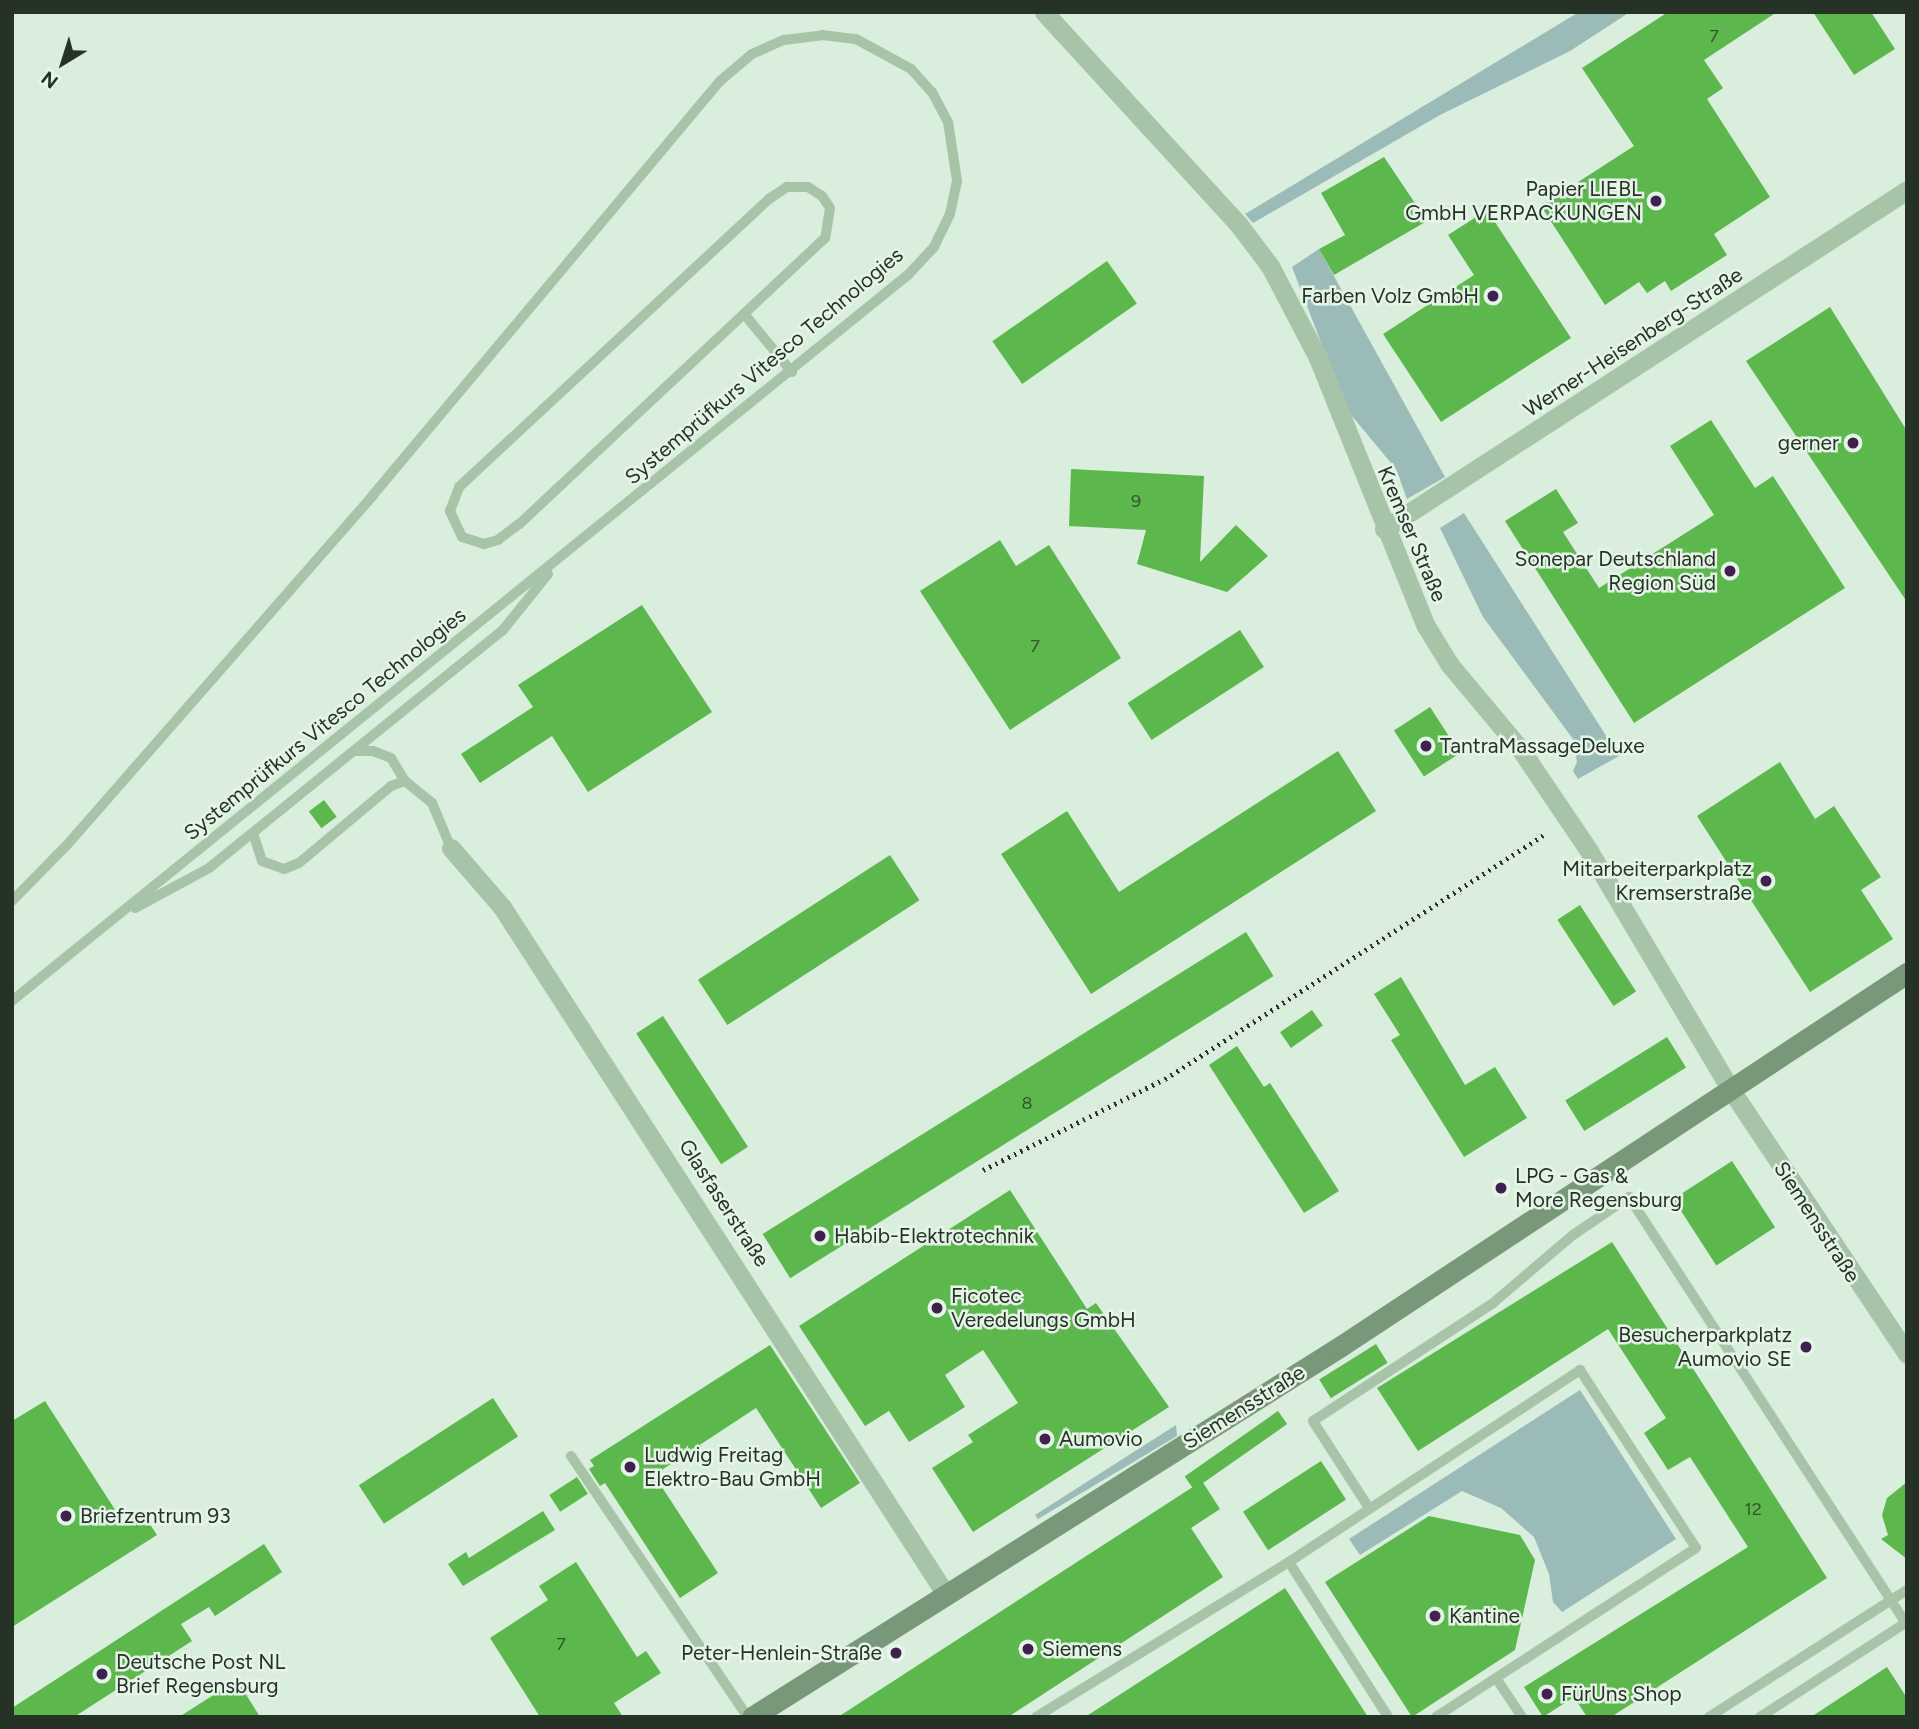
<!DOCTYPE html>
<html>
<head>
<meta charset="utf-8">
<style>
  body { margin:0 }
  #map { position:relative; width:1919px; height:1729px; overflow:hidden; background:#d9eedc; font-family:Figtree,sans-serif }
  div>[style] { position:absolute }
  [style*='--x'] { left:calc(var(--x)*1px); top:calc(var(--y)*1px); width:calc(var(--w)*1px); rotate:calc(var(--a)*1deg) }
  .green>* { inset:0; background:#9bbbb9 }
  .building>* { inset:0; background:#5cb84d; transform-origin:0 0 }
  .lane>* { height:10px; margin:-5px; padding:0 5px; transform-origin:5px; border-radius:5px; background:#a7c4a9 }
  .street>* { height:19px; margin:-9.5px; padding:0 9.5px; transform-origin:9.5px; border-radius:9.5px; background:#a7c4a9 }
  .secondary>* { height:21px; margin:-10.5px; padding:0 10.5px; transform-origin:10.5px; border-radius:10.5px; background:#799879 }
  .rail>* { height:5px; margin-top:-2.5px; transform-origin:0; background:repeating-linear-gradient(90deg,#273226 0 2px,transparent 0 7px) }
  .dots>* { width:19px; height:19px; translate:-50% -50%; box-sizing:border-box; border:4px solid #e5f6e8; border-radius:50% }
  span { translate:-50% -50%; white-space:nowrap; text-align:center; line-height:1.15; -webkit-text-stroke:5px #e5f6e8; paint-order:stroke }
  .number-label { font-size:18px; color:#345430 }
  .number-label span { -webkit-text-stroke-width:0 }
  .poi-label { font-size:21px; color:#273226 }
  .right { translate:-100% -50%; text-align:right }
  .left { translate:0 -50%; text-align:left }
  .street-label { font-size:21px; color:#273226 }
  .frame { position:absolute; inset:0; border:14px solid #273226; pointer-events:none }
  .north { position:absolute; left:28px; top:28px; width:70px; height:70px; -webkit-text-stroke:5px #e5f6e8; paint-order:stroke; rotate:218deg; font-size:19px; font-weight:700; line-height:28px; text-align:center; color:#273226 }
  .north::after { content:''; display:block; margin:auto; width:24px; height:32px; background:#273226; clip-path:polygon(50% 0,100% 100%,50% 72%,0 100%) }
</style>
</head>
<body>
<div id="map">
  <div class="green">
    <i style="clip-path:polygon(1579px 12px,1630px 12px,1570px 51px,1440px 115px,1253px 223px,1245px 214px)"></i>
    <i style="clip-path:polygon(1319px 249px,1445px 477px,1407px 499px,1396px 469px,1347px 410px,1292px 267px)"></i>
    <i style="clip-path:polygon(1464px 513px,1619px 756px,1578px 779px,1573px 771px,1577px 762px,1573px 739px,1483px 617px,1440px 528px)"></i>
    <i style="clip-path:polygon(1580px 1390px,1676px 1539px,1562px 1612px,1553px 1602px,1549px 1574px,1534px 1537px,1501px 1508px,1462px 1491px,1360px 1555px,1349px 1539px)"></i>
    <i style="clip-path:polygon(1176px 1425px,1177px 1436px,1038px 1519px,1035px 1515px)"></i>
  </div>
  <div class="building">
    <i style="clip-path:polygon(1668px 12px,1777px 12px,1704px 60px,1723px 88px,1707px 99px,1770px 197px,1714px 234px,1727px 255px,1671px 291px,1665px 281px,1647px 293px,1639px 282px,1605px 305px,1541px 206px,1634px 146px,1582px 68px)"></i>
    <i style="clip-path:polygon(1813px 12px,1871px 12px,1895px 49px,1854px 75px)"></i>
    <i style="clip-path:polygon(1384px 157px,1427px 221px,1334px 275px,1319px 249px,1345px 235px,1321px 193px)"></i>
    <i style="clip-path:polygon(1487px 210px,1571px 338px,1441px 422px,1383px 334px,1474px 275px,1448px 235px)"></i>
    <i style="left:1107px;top:261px;width:52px;height:140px;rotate:55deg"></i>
    <i style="clip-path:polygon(1830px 307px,1907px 431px,1907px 602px,1746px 361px)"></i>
    <i style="clip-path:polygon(1711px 420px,1755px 488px,1773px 476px,1845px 588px,1634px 723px,1505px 521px,1556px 489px,1578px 523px,1563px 532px,1599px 588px,1714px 515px,1670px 446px)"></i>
    <i style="clip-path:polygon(1071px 469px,1204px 476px,1200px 562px,1236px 525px,1268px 556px,1227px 592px,1137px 564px,1146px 530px,1069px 526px)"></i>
    <i style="clip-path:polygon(1000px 540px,1016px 566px,1049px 545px,1121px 658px,1010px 730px,920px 591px)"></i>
    <i style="clip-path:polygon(642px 605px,712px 712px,588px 792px,552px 736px,480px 783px,461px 754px,533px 707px,518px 685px)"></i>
    <i style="left:1240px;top:630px;width:44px;height:134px;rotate:57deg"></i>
    <i style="left:1430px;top:707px;width:55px;height:43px;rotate:57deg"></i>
    <i style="clip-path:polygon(1338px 751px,1376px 811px,1091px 994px,1001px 854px,1067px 811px,1119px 892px)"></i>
    <i style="clip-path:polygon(1780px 762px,1815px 819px,1834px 806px,1881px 877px,1861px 890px,1893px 939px,1810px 992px,1697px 816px)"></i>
    <i style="left:324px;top:800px;width:21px;height:19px;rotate:53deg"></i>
    <i style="left:890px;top:855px;width:54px;height:229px;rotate:57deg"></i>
    <i style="left:1580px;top:905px;width:103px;height:27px;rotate:57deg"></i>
    <i style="left:1246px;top:932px;width:52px;height:570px;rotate:58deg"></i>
    <i style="clip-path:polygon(1401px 977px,1465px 1085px,1495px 1067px,1527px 1118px,1464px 1157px,1391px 1040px,1400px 1035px,1374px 994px)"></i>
    <i style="left:1312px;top:1010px;width:19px;height:39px;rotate:55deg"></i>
    <i style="left:663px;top:1016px;width:156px;height:32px;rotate:57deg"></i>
    <i style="left:1667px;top:1037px;width:36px;height:120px;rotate:58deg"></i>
    <i style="clip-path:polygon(1237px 1046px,1264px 1087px,1270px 1083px,1339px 1191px,1304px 1213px,1209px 1065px)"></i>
    <i style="left:1732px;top:1161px;width:79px;height:70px;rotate:57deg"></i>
    <i style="clip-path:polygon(1010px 1190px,1087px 1309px,1096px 1303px,1169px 1407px,973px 1532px,932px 1468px,973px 1442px,968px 1435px,1018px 1403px,983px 1350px,945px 1375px,965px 1407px,909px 1442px,889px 1411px,865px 1426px,799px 1326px)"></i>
    <i style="clip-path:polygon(1612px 1242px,1827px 1578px,1611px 1717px,1587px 1717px,1574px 1697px,1543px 1717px,1524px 1687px,1748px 1547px,1690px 1457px,1668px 1470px,1644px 1433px,1666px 1418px,1608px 1329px,1418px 1451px,1377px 1388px)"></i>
    <i style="left:1376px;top:1344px;width:22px;height:67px;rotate:58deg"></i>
    <i style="clip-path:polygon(770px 1345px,860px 1483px,821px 1508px,756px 1408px,654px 1475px,718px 1573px,680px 1598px,605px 1483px,600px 1486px,589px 1469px,594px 1466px,590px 1460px)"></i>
    <i style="left:493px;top:1398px;width:46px;height:160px;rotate:57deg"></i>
    <i style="clip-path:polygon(45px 1401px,123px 1522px,141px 1511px,157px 1535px,12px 1627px,12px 1421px)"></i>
    <i style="left:1278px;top:1411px;width:16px;height:114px;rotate:55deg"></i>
    <i style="left:1321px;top:1461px;width:46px;height:93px;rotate:57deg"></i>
    <i style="left:577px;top:1477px;width:20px;height:33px;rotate:57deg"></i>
    <i style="clip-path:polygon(1202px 1481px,1220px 1509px,1191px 1528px,1223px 1577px,1008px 1717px,838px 1717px)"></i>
    <i style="clip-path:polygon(1907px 1482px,1907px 1559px,1881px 1539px,1888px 1535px,1882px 1515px,1887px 1498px)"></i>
    <i style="clip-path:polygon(543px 1511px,555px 1530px,463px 1586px,448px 1564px,466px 1552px,469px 1558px)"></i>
    <i style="clip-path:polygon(1429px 1516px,1520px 1535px,1535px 1560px,1515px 1650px,1412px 1717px,1325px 1582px)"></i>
    <i style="clip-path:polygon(264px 1544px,282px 1572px,215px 1616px,209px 1607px,181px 1624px,192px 1641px,74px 1717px,12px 1717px,12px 1708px)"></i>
    <i style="clip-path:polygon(576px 1562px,637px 1657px,646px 1651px,661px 1673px,614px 1703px,623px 1717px,540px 1717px,490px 1638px,548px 1600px,539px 1586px)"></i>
    <i style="clip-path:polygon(1285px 1588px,1368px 1717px,1085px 1717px)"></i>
    <i style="clip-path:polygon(1887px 1667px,1907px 1698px,1907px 1717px,1811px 1717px)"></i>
    <i style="clip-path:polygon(237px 1680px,260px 1717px,179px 1717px)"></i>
  </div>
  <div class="lane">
    <i style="--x:787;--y:187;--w:21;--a:0"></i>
    <i style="--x:808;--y:187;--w:17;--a:33"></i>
    <i style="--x:822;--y:196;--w:14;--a:56"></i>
    <i style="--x:830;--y:208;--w:30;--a:99"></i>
    <i style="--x:825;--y:238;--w:419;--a:136.9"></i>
    <i style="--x:519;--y:524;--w:26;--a:143"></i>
    <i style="--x:498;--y:540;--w:15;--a:164"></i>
    <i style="--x:484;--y:544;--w:23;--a:-162"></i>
    <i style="--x:462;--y:537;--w:29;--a:-115"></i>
    <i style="--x:450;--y:511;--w:26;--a:-69"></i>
    <i style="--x:459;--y:487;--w:423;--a:-42.9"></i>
    <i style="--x:769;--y:199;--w:22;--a:-34"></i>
    <i style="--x:745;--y:315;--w:74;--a:50.5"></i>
    <i style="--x:354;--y:751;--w:19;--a:0"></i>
    <i style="--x:373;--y:751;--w:19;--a:21"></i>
    <i style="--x:391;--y:758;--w:27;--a:59"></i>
    <i style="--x:405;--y:781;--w:35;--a:39"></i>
    <i style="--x:432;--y:803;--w:49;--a:67.1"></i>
    <i style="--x:253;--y:833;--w:29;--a:72"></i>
    <i style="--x:262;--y:861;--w:23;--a:20"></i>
    <i style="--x:284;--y:869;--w:16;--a:-22"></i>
    <i style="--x:299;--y:863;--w:120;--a:-39.9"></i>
    <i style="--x:391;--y:786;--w:15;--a:-20"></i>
    <i style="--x:12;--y:901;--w:78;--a:-45.5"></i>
    <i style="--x:67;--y:845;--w:465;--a:-48.8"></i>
    <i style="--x:373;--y:495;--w:540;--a:-50.03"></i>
    <i style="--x:720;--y:81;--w:42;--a:-40.2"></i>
    <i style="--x:752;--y:54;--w:35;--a:-24"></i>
    <i style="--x:784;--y:40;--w:38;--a:-7"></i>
    <i style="--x:822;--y:35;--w:34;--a:7"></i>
    <i style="--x:856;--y:39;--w:63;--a:28.6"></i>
    <i style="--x:911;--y:69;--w:31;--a:48"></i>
    <i style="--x:932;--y:92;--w:34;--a:62"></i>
    <i style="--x:948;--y:122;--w:60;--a:81.3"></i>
    <i style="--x:957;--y:181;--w:34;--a:102"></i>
    <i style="--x:950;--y:214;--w:37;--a:116"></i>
    <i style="--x:934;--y:247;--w:37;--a:133"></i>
    <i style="--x:909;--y:274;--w:1155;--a:140.98"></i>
    <i style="--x:135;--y:908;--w:84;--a:-28.4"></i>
    <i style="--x:209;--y:868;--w:378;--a:-39"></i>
    <i style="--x:503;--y:630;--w:72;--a:-51.2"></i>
    <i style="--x:571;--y:1456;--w:315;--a:55.9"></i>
    <i style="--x:1369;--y:1508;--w:103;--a:-122.8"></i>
    <i style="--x:1313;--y:1421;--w:215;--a:-33.2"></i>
    <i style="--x:1493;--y:1303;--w:105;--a:-40.4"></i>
    <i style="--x:1573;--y:1235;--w:68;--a:-34.2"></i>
    <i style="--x:1629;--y:1197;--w:510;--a:56.99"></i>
    <i style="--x:1289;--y:1562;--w:184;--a:57.4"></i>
    <i style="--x:1496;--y:1678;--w:47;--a:56.3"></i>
    <i style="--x:1036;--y:1717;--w:297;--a:-31.5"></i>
    <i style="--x:1289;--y:1562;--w:349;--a:-33.4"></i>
    <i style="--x:1580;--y:1370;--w:212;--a:56.9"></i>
    <i style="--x:1696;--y:1548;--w:310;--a:147"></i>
    <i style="--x:1709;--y:1717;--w:235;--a:-32.7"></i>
    <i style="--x:1760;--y:1717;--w:175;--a:-32.9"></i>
  </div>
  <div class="street">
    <i style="--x:1044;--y:12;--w:289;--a:47.5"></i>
    <i style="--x:1239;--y:225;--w:51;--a:52.9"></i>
    <i style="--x:1270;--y:266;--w:104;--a:62.4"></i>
    <i style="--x:1318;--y:358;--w:289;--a:68.1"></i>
    <i style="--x:1426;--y:626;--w:46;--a:58.4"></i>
    <i style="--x:1450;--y:665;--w:111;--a:50.1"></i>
    <i style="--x:1521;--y:750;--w:122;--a:56"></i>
    <i style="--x:1589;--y:851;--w:274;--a:59.3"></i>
    <i style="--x:1729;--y:1087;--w:321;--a:56.3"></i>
    <i style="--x:1384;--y:529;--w:623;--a:-32.95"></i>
    <i style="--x:451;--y:848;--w:78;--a:49.2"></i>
    <i style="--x:502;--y:907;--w:817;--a:57.15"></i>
  </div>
  <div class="secondary">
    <i style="--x:752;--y:1717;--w:696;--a:-32.21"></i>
    <i style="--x:1341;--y:1346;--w:678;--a:-33.39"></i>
  </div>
  <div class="rail">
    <i style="--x:983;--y:1170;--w:203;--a:-26.6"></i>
    <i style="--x:1165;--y:1079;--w:450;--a:-32.8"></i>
  </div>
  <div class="dots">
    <i style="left:1656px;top:201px;background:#40214e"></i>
    <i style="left:1493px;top:296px;background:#40214e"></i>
    <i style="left:1853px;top:443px;background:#40214e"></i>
    <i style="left:1730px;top:571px;background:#40214e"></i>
    <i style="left:1426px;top:746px;background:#40214e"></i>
    <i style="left:1766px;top:881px;background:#40214e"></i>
    <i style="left:1501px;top:1188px;background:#40214e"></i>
    <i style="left:820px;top:1236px;background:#40214e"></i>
    <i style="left:937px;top:1308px;background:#40214e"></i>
    <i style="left:1806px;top:1347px;background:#40214e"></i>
    <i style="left:1045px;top:1439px;background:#40214e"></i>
    <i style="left:630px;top:1467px;background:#40214e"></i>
    <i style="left:66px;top:1516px;background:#40214e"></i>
    <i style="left:1435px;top:1616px;background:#40214e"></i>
    <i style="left:1028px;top:1649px;background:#40214e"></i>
    <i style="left:896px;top:1653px;background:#40214e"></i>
    <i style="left:102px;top:1674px;background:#40214e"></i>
    <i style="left:1547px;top:1694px;background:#40214e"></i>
  </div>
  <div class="number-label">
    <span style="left:1714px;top:36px">7</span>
    <span style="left:1136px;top:501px">9</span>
    <span style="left:1035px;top:646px">7</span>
    <span style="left:1027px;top:1103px">8</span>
    <span style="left:1753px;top:1509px">12</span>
    <span style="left:561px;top:1644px">7</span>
  </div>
  <div class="poi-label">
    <span class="right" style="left:1642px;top:201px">Papier LIEBL<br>GmbH VERPACKUNGEN</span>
    <span class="right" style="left:1479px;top:296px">Farben Volz GmbH</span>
    <span class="right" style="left:1839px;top:443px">gerner</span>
    <span class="right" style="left:1716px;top:571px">Sonepar Deutschland<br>Region Süd</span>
    <span class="left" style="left:1440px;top:746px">TantraMassageDeluxe</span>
    <span class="right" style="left:1752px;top:881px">Mitarbeiterparkplatz<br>Kremserstraße</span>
    <span class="left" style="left:1515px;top:1188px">LPG - Gas &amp;<br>More Regensburg</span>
    <span class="left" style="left:834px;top:1236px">Habib-Elektrotechnik</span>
    <span class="left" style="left:951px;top:1308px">Ficotec<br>Veredelungs GmbH</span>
    <span class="right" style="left:1792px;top:1347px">Besucherparkplatz<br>Aumovio SE</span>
    <span class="left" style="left:1059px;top:1439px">Aumovio</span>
    <span class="left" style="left:644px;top:1467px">Ludwig Freitag<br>Elektro-Bau GmbH</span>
    <span class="left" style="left:80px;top:1516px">Briefzentrum 93</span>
    <span class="left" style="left:1449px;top:1616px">Kantine</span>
    <span class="left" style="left:1042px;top:1649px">Siemens</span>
    <span class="right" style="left:882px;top:1653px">Peter-Henlein-Straße</span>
    <span class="left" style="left:116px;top:1674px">Deutsche Post NL<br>Brief Regensburg</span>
    <span class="left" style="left:1561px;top:1694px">FürUns Shop</span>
  </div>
  <div class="street-label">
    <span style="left:1633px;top:342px;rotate:-33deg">Werner-Heisenberg-Straße</span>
    <span style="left:764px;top:366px;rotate:-40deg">Systemprüfkurs Vitesco Technologies</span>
    <span style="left:1412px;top:534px;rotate:67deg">Kremser Straße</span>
    <span style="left:325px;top:724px;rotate:-39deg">Systemprüfkurs Vitesco Technologies</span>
    <span style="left:724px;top:1203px;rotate:57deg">Glasfaserstraße</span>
    <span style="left:1817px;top:1222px;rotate:57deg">Siemensstraße</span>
    <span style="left:1244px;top:1407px;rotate:-32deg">Siemensstraße</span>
  </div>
  <div class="frame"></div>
  <div class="north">N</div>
</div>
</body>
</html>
